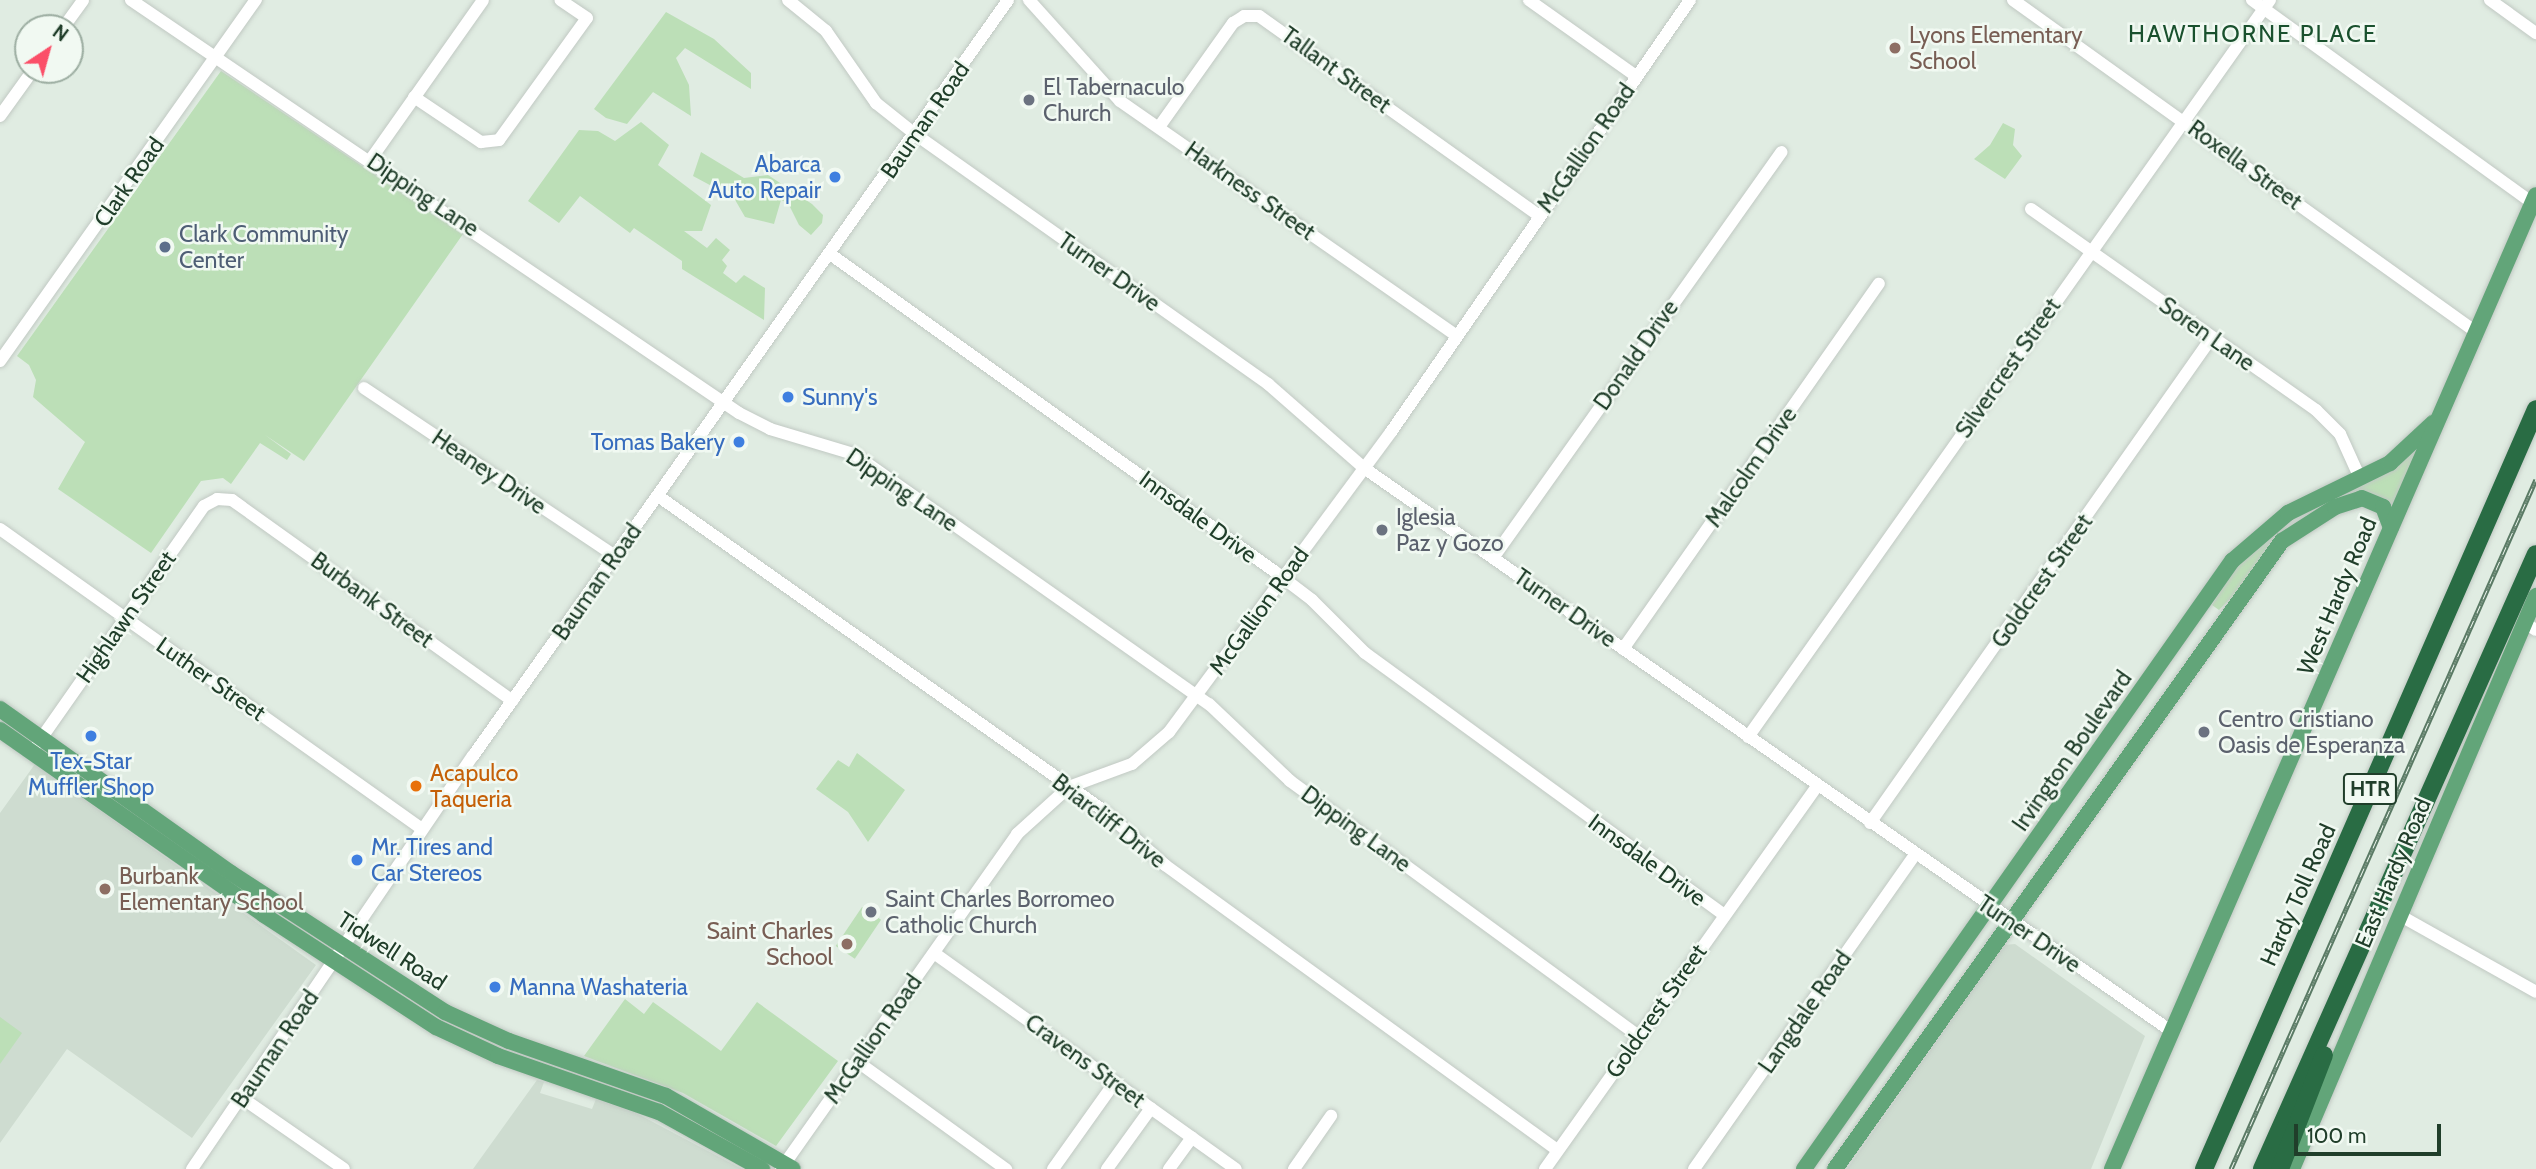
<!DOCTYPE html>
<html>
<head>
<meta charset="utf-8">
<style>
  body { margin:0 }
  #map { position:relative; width:2536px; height:1169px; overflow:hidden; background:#e0ece2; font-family:Cabin,sans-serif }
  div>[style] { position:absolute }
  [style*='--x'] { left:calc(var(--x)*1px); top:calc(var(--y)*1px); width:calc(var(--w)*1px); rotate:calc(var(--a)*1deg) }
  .built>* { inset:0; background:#cedcd0 }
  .green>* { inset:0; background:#bcdfb7; transform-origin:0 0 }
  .roads { filter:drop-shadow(0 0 2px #c1c9c3) drop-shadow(0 0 2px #c1c9c3) }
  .minor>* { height:12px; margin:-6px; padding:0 6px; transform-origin:6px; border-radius:6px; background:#fff }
  .major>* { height:16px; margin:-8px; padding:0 8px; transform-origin:8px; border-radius:8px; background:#62a579 }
  .highway>* { height:18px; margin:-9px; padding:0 9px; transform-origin:9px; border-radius:9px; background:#296c44 }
  .rail>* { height:5px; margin-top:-2.5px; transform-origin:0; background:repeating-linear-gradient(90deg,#f1f9f2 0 8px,#5a7a65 0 16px); box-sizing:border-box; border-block:2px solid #5a7a65 }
  .dots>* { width:19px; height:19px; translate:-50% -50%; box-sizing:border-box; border:4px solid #f1f9f2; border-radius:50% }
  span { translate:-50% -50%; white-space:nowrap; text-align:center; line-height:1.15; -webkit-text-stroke:5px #f1f9f2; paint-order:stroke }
  .shield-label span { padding:2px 5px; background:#f1f9f2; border:2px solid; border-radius:5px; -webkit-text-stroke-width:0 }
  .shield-label { font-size:21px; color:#203e2a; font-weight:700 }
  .education-label { font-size:23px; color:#785e54 }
  .left { translate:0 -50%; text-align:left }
  .right { translate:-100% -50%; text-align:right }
  .street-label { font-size:23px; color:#203e2a }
  .worship-label { font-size:23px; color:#5b616d }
  .shop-label { font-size:23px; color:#366cbe }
  .service-label { font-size:23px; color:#4e5e75 }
  .food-label { font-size:23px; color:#c56008 }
  .neighbourhood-label { font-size:24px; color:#1a512e; letter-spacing:2px }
  .north { position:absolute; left:14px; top:14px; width:70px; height:70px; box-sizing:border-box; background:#f1f9f2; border:2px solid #9daea2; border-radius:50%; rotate:36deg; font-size:19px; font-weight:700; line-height:28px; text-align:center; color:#203e2a }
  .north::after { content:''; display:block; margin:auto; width:24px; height:32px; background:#fb4f68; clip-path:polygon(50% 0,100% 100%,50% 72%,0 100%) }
  .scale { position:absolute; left:2294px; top:1124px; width:147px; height:32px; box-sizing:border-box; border:4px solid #203e2a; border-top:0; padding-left:9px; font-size:21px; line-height:24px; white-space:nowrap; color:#203e2a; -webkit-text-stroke:5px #f1f9f2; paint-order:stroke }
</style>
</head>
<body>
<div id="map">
  <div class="built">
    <i style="clip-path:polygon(35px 764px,316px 965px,192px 1138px,67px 1049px,0 1143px,0 813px)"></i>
    <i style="clip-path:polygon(2015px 944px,2145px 1036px,2091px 1169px,1847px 1169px,2004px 945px)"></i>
    <i style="clip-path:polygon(537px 1080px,544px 1082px,540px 1093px,592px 1109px,596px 1099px,634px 1112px,742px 1169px,473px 1169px)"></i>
  </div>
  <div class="green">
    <i style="clip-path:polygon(666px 12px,714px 39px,751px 73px,751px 89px,685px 48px,676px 58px,689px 85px,691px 116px,653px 92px,627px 124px,606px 118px,594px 109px)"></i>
    <i style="clip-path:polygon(221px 71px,463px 234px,304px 461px,265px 435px,291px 454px,287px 460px,260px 443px,231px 484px,223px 478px,201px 481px,151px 553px,58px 489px,85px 442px,33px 397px,36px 380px,29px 365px,17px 356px)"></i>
    <i style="clip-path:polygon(641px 122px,669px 145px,658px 165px,711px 205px,702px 231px,684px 231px,707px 248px,716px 238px,730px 250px,722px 260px,727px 266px,723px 273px,736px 283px,744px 275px,765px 288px,764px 320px,682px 269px,682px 261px,634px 228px,630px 233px,580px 196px,559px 223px,528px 201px,579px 130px,598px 131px,615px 141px)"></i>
    <i style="clip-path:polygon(2003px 123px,2015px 129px,2013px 145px,2022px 156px,2005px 179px,1974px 159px,1990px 145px)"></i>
    <i style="clip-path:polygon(701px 152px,744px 178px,768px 175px,812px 204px,823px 215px,822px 223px,811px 235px,799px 225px,788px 203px,781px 200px,774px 224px,745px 217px,734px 198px,693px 176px)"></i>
    <i style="clip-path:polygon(2414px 451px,2417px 454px,2394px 506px,2385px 501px,2309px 514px,2306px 509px)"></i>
    <i style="clip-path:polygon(2283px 524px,2287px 529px,2232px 597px,2219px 610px,2212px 605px,2237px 566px)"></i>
    <i style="clip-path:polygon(857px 753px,905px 790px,868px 842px,848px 812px,816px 789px,838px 760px,849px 767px)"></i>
    <i style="left:862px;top:907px;width:23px;height:47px;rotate:34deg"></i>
    <i style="clip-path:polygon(625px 999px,644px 1014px,653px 1002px,721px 1051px,757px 1002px,838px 1061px,776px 1146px,683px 1093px,584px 1056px)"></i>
    <i style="clip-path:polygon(0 1017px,22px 1033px,0 1064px)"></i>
  </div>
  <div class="roads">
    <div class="minor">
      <i style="--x:131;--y:0;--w:735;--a:34.19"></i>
      <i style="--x:739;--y:413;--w:35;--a:27"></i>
      <i style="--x:770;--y:429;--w:88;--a:16.6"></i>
      <i style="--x:854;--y:454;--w:434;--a:35.2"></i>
      <i style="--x:1209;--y:704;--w:112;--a:43.5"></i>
      <i style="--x:1290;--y:781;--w:432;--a:36.2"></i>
      <i style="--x:788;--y:0;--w:49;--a:39.2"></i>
      <i style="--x:826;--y:31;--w:88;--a:55.2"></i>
      <i style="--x:876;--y:103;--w:50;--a:38.5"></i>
      <i style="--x:915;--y:134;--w:433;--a:35.3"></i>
      <i style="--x:1268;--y:384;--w:128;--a:41.2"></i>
      <i style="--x:1364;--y:468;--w:984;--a:34.9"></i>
      <i style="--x:1029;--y:0;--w:136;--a:48"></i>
      <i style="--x:1120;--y:101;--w:409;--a:34.9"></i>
      <i style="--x:1529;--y:0;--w:131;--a:35.4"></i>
      <i style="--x:2013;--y:0;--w:570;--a:35.64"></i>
      <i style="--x:2252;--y:0;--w:346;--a:35.9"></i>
      <i style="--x:2490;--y:0;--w:57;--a:35.7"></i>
      <i style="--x:63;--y:28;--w:34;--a:-54"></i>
      <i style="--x:414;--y:97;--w:81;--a:33.9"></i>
      <i style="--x:481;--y:142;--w:18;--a:-6"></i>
      <i style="--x:499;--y:140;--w:150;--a:-54.2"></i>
      <i style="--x:587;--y:18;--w:32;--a:-146"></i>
      <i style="--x:0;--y:116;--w:57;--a:-54.3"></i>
      <i style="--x:1159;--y:127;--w:128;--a:-54.6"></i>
      <i style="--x:1233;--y:23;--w:13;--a:-32"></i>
      <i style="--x:1244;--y:16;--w:15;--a:0"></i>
      <i style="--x:1259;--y:16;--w:343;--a:35.5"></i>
      <i style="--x:371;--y:159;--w:194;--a:-54.8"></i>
      <i style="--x:2031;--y:209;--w:349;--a:35.2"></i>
      <i style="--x:2316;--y:410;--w:34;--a:45"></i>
      <i style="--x:2340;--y:434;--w:48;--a:65.6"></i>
      <i style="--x:830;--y:254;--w:546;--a:35.53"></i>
      <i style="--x:1274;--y:571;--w:48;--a:37.3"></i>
      <i style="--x:1312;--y:600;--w:75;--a:45"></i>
      <i style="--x:1365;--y:653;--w:444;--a:36.1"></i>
      <i style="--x:0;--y:361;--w:443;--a:-54.7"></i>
      <i style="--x:364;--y:388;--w:302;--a:33.8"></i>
      <i style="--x:658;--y:496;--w:545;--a:35.21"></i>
      <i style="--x:1103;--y:810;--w:83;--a:41.6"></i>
      <i style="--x:1165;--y:865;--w:485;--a:36"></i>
      <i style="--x:0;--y:529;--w:518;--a:35.41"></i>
      <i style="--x:1493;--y:558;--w:498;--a:-54.6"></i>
      <i style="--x:2524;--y:622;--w:14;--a:34"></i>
      <i style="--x:1623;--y:649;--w:446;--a:-55"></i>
      <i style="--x:1748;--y:737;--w:903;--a:-54.69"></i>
      <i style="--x:38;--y:743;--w:289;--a:-55"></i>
      <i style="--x:204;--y:506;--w:15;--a:-28"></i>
      <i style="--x:217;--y:499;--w:15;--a:4"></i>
      <i style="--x:232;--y:500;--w:345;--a:35.6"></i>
      <i style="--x:1870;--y:823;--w:594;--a:-54.87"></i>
      <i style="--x:2399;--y:915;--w:157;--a:29.3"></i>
      <i style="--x:934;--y:953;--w:371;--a:35.6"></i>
      <i style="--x:858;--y:1062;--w:183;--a:35.9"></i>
      <i style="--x:242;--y:1098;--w:124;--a:34.8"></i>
      <i style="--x:192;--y:1169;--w:500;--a:-55.8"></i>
      <i style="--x:473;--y:756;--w:926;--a:-54.71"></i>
      <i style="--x:781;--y:1169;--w:410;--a:-54.8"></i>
      <i style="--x:1017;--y:834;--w:70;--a:-42.1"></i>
      <i style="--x:1069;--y:787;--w:67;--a:-20.1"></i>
      <i style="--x:1132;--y:764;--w:49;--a:-40.9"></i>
      <i style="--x:1169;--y:732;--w:373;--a:-53.5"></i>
      <i style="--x:1391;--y:432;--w:525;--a:-55.31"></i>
      <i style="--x:1053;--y:1169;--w:107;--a:-54.5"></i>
      <i style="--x:1107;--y:1169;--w:75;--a:-54.2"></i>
      <i style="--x:1169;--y:1169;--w:39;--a:-54"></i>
      <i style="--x:1294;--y:1169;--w:65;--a:-55.1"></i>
      <i style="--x:1545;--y:1169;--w:470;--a:-54.6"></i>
      <i style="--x:1694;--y:1169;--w:384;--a:-54.9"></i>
    </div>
    <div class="major">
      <i style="--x:0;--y:709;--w:283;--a:35.4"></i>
      <i style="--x:231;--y:873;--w:255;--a:33"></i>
      <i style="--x:445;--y:1012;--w:70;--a:24.4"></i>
      <i style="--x:509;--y:1041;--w:166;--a:19.3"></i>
      <i style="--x:666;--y:1096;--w:146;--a:29.9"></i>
      <i style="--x:0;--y:730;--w:322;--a:35"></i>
      <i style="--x:264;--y:915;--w:205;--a:33.1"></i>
      <i style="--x:436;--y:1027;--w:68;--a:25.1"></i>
      <i style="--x:498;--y:1056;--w:170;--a:19.2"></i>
      <i style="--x:659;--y:1112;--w:118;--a:29"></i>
      <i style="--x:1804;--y:1169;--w:744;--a:-54.86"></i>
      <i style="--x:2232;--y:561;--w:74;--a:-40.6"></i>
      <i style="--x:2288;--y:513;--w:114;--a:-26.1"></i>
      <i style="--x:2390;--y:463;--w:59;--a:-42.9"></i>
      <i style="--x:1835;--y:1169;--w:771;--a:-54.56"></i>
      <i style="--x:2282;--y:541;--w:63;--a:-32.7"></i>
      <i style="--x:2335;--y:507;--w:28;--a:-18"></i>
      <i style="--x:2362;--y:498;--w:23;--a:23"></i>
      <i style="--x:2383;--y:507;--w:22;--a:69"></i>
      <i style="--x:2112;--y:1169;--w:1062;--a:-66.48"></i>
      <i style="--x:2292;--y:1169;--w:623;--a:-66.93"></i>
    </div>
    <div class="highway">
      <i style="--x:2204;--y:1169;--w:829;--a:-66.4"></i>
      <i style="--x:2262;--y:1169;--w:673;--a:-65.99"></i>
      <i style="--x:2280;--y:1169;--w:122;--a:-68.9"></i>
    </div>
  </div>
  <div class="rail">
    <i style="--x:2231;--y:1169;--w:754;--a:-66.15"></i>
  </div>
  <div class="dots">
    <i style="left:1895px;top:48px;background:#8d6e63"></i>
    <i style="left:1029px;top:100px;background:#6b7280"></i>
    <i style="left:835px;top:177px;background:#3f7fe0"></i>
    <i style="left:165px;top:247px;background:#5c6f8a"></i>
    <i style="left:788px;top:397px;background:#3f7fe0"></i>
    <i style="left:739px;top:442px;background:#3f7fe0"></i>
    <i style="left:1382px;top:530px;background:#6b7280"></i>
    <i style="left:2204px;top:732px;background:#6b7280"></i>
    <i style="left:91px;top:736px;background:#3f7fe0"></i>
    <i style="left:416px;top:786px;background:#e8710a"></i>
    <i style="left:357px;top:860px;background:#3f7fe0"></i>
    <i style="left:105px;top:889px;background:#8d6e63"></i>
    <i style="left:871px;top:912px;background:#6b7280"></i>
    <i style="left:847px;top:944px;background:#8d6e63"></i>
    <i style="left:495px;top:987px;background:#3f7fe0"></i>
  </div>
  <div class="shield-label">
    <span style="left:2370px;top:789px">HTR</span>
  </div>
  <div class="education-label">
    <span class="left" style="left:1909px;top:48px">Lyons Elementary<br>School</span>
    <span class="left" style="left:119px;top:889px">Burbank<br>Elementary School</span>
    <span class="right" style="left:833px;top:944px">Saint Charles<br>School</span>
  </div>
  <div class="street-label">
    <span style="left:1336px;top:70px;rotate:36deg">Tallant Street</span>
    <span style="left:925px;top:120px;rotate:-55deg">Bauman Road</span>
    <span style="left:1586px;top:148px;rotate:-55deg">McGallion Road</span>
    <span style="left:2245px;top:165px;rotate:36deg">Roxella Street</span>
    <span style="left:129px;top:182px;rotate:-55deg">Clark Road</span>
    <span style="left:1250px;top:191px;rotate:35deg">Harkness Street</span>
    <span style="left:423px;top:195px;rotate:34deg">Dipping Lane</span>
    <span style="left:1109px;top:272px;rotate:35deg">Turner Drive</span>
    <span style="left:2207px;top:334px;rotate:35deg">Soren Lane</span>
    <span style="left:1636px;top:355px;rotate:-55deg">Donald Drive</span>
    <span style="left:2008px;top:368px;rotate:-55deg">Silvercrest Street</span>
    <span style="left:1751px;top:467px;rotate:-55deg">Malcolm Drive</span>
    <span style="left:489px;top:472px;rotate:34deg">Heaney Drive</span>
    <span style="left:902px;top:490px;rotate:34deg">Dipping Lane</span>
    <span style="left:1198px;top:517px;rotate:36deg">Innsdale Drive</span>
    <span style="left:2042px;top:581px;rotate:-55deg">Goldcrest Street</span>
    <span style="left:597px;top:582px;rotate:-55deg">Bauman Road</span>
    <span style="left:2337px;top:596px;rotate:-67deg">West Hardy Road</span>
    <span style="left:372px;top:600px;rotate:36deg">Burbank Street</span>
    <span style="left:1565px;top:608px;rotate:35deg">Turner Drive</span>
    <span style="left:1259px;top:611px;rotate:-54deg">McGallion Road</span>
    <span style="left:126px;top:617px;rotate:-55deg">Highlawn Street</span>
    <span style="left:211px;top:679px;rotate:35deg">Luther Street</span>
    <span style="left:2072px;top:751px;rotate:-55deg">Irvington Boulevard</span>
    <span style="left:1109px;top:821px;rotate:38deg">Briarcliff Drive</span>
    <span style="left:1356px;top:829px;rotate:36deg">Dipping Lane</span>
    <span style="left:1647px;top:860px;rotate:36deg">Innsdale Drive</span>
    <span style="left:2393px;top:873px;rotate:-67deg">East Hardy Road</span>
    <span style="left:2298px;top:895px;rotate:-66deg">Hardy Toll Road</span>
    <span style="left:2029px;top:934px;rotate:34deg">Turner Drive</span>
    <span style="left:392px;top:951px;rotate:33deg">Tidwell Road</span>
    <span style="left:1656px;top:1011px;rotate:-55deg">Goldcrest Street</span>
    <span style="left:1805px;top:1012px;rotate:-55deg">Langdale Road</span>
    <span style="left:873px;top:1039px;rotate:-55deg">McGallion Road</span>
    <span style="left:275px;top:1049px;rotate:-56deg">Bauman Road</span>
    <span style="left:1085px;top:1061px;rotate:36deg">Cravens Street</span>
  </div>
  <div class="worship-label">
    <span class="left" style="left:1043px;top:100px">El Tabernaculo<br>Church</span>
    <span class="left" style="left:1396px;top:530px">Iglesia<br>Paz y Gozo</span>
    <span class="left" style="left:2218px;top:732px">Centro Cristiano<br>Oasis de Esperanza</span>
    <span class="left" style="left:885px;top:912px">Saint Charles Borromeo<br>Catholic Church</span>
  </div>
  <div class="shop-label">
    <span class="right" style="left:821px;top:177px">Abarca<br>Auto Repair</span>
    <span class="left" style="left:802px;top:397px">Sunny's</span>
    <span class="right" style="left:725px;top:442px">Tomas Bakery</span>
    <span style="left:91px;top:774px">Tex-Star<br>Muffler Shop</span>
    <span class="left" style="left:371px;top:860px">Mr. Tires and<br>Car Stereos</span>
    <span class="left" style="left:509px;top:987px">Manna Washateria</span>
  </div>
  <div class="service-label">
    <span class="left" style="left:179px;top:247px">Clark Community<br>Center</span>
  </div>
  <div class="food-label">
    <span class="left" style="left:430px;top:786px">Acapulco<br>Taqueria</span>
  </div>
  <div class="neighbourhood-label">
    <span style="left:2253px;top:34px">HAWTHORNE PLACE</span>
  </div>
  <div class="north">N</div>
  <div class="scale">100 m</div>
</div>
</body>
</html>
